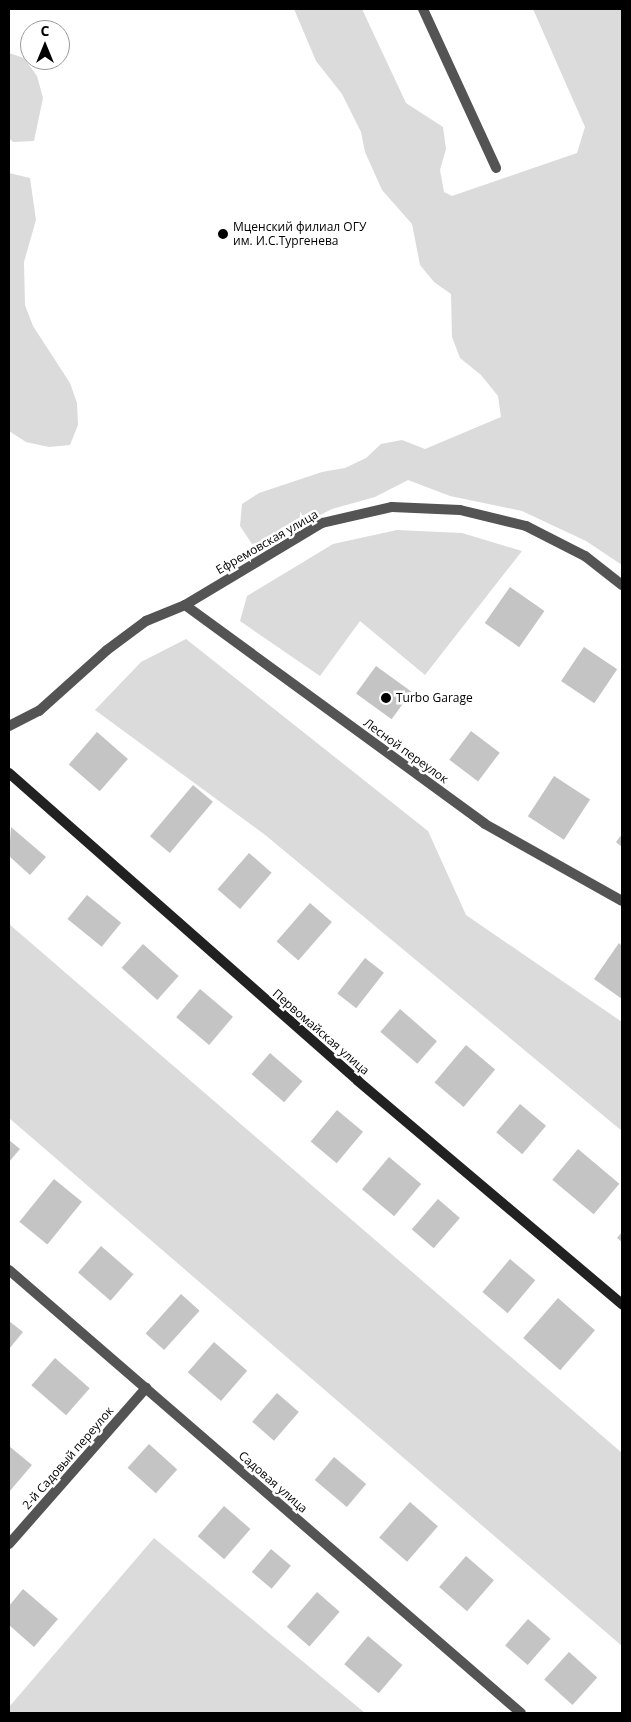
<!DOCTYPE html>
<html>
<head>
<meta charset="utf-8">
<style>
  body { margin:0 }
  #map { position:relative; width:631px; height:1722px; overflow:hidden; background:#fff; font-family:"Open Sans",sans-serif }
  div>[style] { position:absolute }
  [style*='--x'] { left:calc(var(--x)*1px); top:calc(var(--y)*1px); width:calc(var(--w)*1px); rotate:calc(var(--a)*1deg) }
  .green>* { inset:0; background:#dbdbdb }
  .building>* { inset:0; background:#c4c4c4; transform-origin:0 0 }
  .lane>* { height:10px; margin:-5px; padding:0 5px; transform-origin:5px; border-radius:5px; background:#545454 }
  .street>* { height:10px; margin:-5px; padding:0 5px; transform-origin:5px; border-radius:5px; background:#545454 }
  .secondary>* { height:10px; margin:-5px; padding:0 5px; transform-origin:5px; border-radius:5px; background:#212121 }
  .dots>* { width:14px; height:14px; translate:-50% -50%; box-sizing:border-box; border:2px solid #fff; border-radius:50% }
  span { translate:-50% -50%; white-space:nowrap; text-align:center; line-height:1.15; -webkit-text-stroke:5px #fff; paint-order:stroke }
  .poi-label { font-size:12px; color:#000 }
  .left { translate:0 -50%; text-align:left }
  .street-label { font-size:12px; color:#000 }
  .frame { position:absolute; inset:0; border:10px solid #000; pointer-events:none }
  .north { position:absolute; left:20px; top:20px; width:50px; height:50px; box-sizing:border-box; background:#fff; border:1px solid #999; border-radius:50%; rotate:0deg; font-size:14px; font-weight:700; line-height:20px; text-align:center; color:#000 }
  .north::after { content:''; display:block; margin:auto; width:18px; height:22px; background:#000; clip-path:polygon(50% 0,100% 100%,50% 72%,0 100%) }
</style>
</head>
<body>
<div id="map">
  <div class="green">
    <i style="clip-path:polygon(294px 9px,362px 9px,406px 103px,443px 127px,446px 149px,440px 170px,444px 192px,452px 196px,577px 153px,585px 127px,533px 9px,622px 9px,622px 565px,586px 541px,522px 511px,450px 496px,408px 480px,375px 497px,332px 509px,273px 539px,252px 544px,240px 526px,242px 504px,259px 493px,322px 472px,345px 468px,366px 458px,381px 444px,402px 440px,425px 449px,501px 417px,498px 396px,481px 375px,460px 358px,452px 337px,451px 294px,434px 282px,420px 265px,412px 224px,382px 190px,365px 152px,361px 132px,342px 94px,316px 61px)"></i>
    <i style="clip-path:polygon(9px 53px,24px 58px,37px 76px,43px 98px,34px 141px,13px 142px,9px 138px)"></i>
    <i style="clip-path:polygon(9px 173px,30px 178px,36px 220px,24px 262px,25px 305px,33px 326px,70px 383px,77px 403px,78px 425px,70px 445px,49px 447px,26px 442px,9px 431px)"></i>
    <i style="clip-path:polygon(397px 530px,462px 533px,522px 551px,425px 675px,360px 621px,320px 676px,240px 621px,247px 596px,333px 544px)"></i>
    <i style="clip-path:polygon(186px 639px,428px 831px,466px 915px,622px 1022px,622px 1131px,264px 834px,95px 710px,141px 662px)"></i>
    <i style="clip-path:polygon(9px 924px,622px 1453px,622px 1646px,9px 1118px)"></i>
    <i style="clip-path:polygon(154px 1538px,365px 1713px,9px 1713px,9px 1707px)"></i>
  </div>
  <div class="building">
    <i style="left:510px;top:587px;width:42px;height:44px;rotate:35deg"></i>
    <i style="left:584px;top:647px;width:40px;height:41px;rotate:34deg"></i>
    <i style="left:376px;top:666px;width:44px;height:34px;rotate:36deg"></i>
    <i style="left:471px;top:731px;width:36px;height:36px;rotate:37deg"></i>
    <i style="left:97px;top:732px;width:41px;height:43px;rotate:41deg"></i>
    <i style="left:554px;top:776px;width:43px;height:48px;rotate:33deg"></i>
    <i style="left:193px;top:785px;width:26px;height:67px;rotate:40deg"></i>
    <i style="clip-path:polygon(11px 827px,46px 857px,30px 875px,9px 856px)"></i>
    <i style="clip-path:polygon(622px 834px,622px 847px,616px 842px)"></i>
    <i style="left:249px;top:853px;width:30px;height:48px;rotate:41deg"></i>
    <i style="left:87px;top:895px;width:44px;height:31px;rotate:39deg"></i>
    <i style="left:310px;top:903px;width:29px;height:51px;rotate:41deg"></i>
    <i style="clip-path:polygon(619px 943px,622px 946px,622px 999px,594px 979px)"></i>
    <i style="left:143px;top:944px;width:48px;height:32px;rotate:42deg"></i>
    <i style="left:365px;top:958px;width:24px;height:45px;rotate:38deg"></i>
    <i style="left:200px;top:989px;width:43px;height:37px;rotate:40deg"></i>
    <i style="left:400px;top:1009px;width:49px;height:30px;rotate:41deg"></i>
    <i style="left:466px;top:1045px;width:38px;height:49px;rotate:40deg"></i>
    <i style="left:270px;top:1053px;width:43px;height:28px;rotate:41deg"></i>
    <i style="left:520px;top:1104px;width:34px;height:37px;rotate:40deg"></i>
    <i style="left:337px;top:1110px;width:34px;height:41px;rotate:40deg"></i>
    <i style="clip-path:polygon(9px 1140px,20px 1149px,9px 1162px)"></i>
    <i style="left:578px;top:1149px;width:54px;height:40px;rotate:40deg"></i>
    <i style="left:389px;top:1157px;width:42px;height:42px;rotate:40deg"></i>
    <i style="left:54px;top:1179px;width:36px;height:55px;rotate:39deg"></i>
    <i style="left:438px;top:1199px;width:29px;height:40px;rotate:41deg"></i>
    <i style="clip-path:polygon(622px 1232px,622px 1242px,617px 1238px)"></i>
    <i style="left:101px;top:1246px;width:43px;height:35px;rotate:41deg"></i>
    <i style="left:510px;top:1259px;width:33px;height:43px;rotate:40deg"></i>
    <i style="left:181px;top:1294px;width:25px;height:53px;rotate:42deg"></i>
    <i style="left:558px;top:1298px;width:49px;height:53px;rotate:41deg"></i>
    <i style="clip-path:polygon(9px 1321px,23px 1332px,9px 1349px)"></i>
    <i style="left:214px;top:1342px;width:44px;height:40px;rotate:41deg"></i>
    <i style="left:55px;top:1358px;width:46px;height:36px;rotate:41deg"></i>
    <i style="left:277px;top:1393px;width:29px;height:38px;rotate:41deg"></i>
    <i style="left:149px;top:1444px;width:38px;height:32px;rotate:42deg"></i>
    <i style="clip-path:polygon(9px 1446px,32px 1465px,9px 1492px)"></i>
    <i style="left:334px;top:1457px;width:42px;height:30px;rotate:40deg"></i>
    <i style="left:410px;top:1502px;width:37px;height:47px;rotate:41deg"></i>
    <i style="left:224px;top:1506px;width:35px;height:40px;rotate:41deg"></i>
    <i style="left:271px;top:1549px;width:26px;height:30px;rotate:40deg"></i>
    <i style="left:466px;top:1556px;width:37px;height:41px;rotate:41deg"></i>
    <i style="clip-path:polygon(23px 1589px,58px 1619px,34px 1647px,9px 1625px,9px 1606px)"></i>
    <i style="left:317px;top:1592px;width:30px;height:46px;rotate:41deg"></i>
    <i style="left:528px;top:1619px;width:30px;height:35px;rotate:41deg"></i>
    <i style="left:368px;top:1636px;width:45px;height:37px;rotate:40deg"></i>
    <i style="left:569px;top:1652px;width:38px;height:37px;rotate:42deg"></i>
  </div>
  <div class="lane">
    <i style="--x:423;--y:9;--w:175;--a:65.3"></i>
    <i style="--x:185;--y:605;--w:371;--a:36.1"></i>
    <i style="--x:485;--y:824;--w:157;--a:29.3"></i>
  </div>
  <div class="street">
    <i style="--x:9;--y:726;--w:34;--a:-27"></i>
    <i style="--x:39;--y:711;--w:91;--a:-41.9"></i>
    <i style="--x:107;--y:650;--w:49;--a:-36.6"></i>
    <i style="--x:146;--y:621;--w:42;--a:-22.3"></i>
    <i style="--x:185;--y:605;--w:160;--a:-30.9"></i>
    <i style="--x:322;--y:523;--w:72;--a:-12.9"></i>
    <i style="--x:392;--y:507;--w:68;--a:2.5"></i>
    <i style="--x:460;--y:510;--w:68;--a:13.6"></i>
    <i style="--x:526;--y:526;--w:66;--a:27"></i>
    <i style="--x:585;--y:556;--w:47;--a:38.1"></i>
    <i style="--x:9;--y:1270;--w:677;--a:40.87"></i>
    <i style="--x:9;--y:1544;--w:208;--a:-48.7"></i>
  </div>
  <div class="secondary">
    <i style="--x:9;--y:773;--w:465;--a:41.4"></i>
    <i style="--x:358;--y:1081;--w:346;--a:40.2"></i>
  </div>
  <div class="dots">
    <i style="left:223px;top:234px;background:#000"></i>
    <i style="left:386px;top:698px;background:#000"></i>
  </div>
  <div class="poi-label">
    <span class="left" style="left:233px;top:234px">Мценский филиал ОГУ<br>им. И.С.Тургенева</span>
    <span class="left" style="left:396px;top:698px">Turbo Garage</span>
  </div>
  <div class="street-label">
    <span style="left:267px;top:542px;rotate:-30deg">Ефремовская улица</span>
    <span style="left:406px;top:751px;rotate:36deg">Лесной переулок</span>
    <span style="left:321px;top:1032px;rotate:41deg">Первомайская улица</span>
    <span style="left:68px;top:1458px;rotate:-49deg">2-й Садовый переулок</span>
    <span style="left:273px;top:1482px;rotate:41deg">Садовая улица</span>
  </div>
  <div class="frame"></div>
  <div class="north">С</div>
</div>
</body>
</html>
